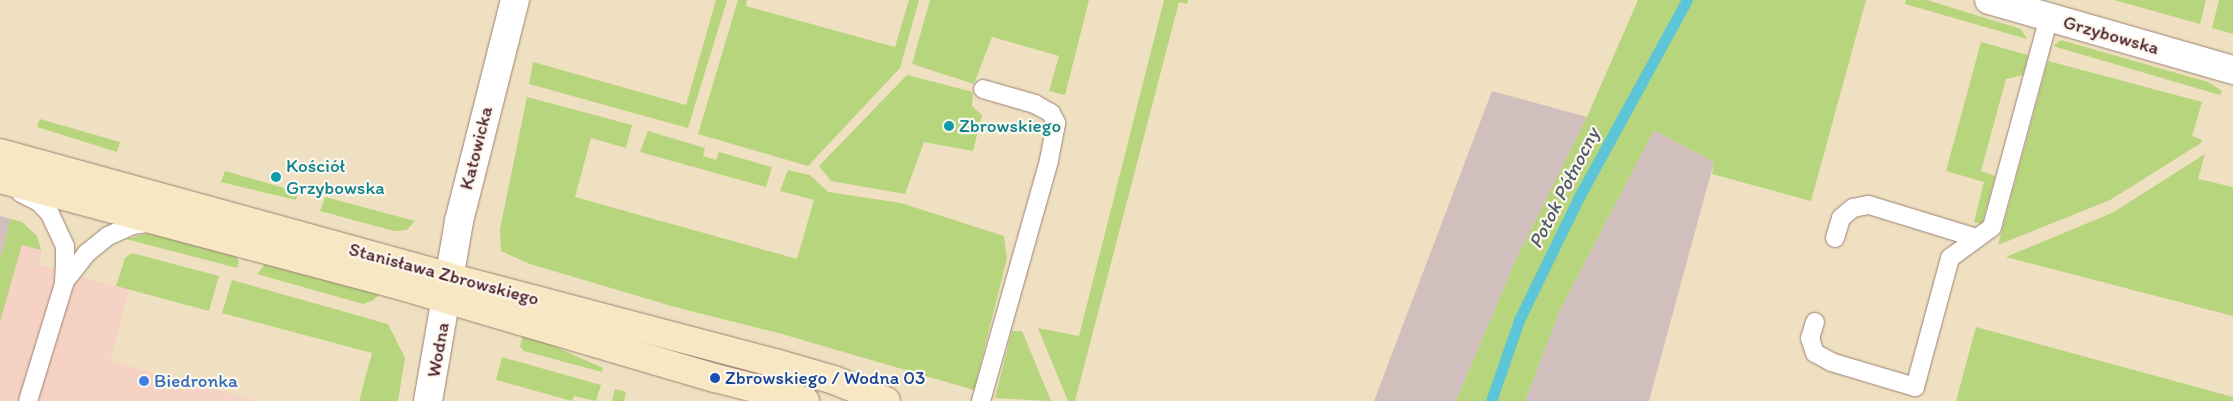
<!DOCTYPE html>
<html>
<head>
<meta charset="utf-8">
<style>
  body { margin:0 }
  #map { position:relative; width:2233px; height:401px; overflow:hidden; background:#efe0c1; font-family:Itim,sans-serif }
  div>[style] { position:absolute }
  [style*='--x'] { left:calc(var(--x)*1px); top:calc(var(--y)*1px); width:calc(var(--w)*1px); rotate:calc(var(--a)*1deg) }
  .built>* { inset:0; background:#f5d2c3 }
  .industrial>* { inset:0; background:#d1bfbd }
  .green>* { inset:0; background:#b6d57c }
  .stream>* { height:11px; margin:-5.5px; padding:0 5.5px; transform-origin:5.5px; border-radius:5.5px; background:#5cc5d7 }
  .roads { filter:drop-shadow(0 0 1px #9c8076) drop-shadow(0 0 1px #9c8076) }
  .lane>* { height:18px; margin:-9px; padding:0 9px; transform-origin:9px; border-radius:9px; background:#fff }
  .street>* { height:28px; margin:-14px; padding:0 14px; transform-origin:14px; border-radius:14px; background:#fff }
  .secondary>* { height:28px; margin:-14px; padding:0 14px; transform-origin:14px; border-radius:14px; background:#f7e8c3 }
  .dots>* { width:14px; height:14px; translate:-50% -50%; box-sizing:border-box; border:2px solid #fbf7ec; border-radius:50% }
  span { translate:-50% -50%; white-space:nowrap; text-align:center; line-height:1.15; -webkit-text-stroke:4.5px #fbf7ec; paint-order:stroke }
  .street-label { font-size:19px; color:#4a1f2b }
  .culture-label { font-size:19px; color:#0d838f }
  .left { translate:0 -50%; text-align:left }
  .transit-label { font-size:19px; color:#164399 }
  .shop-label { font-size:19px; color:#366cbe }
  .water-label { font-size:20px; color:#505967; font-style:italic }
</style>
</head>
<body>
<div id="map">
  <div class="built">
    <i style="clip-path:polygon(22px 245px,41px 250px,39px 265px,129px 290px,110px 361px,258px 401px,0 401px,0 322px)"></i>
  </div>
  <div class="industrial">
    <i style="clip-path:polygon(1492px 91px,1587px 117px,1516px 260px,1456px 401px,1374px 401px)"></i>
    <i style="clip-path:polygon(1654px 130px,1714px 162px,1649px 401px,1525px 401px,1560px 310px)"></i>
    <i style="clip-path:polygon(0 216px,11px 219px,0 259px)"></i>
  </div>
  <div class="green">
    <i style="clip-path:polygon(716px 0,727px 0,688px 128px,529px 84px,533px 62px,686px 105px)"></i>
    <i style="clip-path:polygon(738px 0,747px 0,746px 6px,895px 47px,909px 0,919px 0,900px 68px,808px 166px,698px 134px)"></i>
    <i style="clip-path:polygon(930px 0,1089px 0,1065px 95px,1049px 91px,1059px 56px,992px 37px,974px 84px,912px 64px)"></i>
    <i style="clip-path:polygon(1164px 0,1188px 0,1187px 4px,1179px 2px,1075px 401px,1068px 401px,1038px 328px,1079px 336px)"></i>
    <i style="clip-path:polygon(1638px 0,1866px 0,1811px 201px,1712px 174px,1714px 162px,1654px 130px,1560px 310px,1525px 401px,1456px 401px,1516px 260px,1587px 117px)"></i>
    <i style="clip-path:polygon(1906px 0,1927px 0,2021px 29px,2027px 39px,1905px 4px)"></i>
    <i style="clip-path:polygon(2114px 0,2206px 0,2200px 24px)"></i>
    <i style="clip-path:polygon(2219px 0,2233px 0,2233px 34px,2212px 28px)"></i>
    <i style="clip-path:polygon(2061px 40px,2208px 82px,2222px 91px,2220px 95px,2053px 46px)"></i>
    <i style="clip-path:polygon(1981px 42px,2028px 55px,2023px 75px,2006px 79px,1981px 171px,1995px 176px,1982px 224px,1974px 222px,1984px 182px,1946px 171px)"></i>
    <i style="clip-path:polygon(2048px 61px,2202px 102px,2192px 136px,2202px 140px,2201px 143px,2110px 200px,1998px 245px)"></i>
    <i style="clip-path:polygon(907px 75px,973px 92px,972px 106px,982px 115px,973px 151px,924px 142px,905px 194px,831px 181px,819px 166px)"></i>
    <i style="clip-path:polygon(527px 97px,632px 125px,626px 148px,591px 138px,575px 197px,797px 259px,814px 200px,780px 191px,788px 170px,810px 175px,828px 192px,901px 203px,1004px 236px,1007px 258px,974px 390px,782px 334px,675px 307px,530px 264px,501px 251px,500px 229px)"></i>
    <i style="clip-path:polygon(40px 119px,120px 142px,117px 152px,37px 127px)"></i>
    <i style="clip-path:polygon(648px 131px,705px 148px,703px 156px,716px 160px,719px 152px,772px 167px,766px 187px,640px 152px)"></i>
    <i style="clip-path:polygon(2205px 154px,2198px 179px,2233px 187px,2233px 316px,2006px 257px,2114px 212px)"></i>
    <i style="clip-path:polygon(225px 171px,298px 192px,296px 200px,221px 182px)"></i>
    <i style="clip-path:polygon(325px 197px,415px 221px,407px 230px,394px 231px,320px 211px)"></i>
    <i style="clip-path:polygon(11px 219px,22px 222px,37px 236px,41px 250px,22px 245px,0 322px,0 259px)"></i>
    <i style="clip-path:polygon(152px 232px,235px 254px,239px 262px,237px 268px,126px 239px)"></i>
    <i style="clip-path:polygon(132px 253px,219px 276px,209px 311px,116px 286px,125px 258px)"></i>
    <i style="clip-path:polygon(266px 263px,379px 294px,374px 300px,363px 304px,257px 274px)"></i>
    <i style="clip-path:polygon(232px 280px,388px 324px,405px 358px,398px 401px,359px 401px,372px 353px,222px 313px)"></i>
    <i style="clip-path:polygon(1976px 327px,2233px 397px,2233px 401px,1956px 401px)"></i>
    <i style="clip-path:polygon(1012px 331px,1022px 331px,1051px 401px,995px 398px)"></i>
    <i style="clip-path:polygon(524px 333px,603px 368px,602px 372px,524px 351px,520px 346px)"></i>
    <i style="clip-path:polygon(502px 357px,601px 385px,596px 401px,574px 396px,572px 401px,496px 380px)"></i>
    <i style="clip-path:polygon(615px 389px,626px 392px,624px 401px,612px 401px)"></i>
  </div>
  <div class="stream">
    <i style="--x:1491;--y:401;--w:86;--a:-70.9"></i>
    <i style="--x:1519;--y:320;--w:137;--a:-64"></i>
    <i style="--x:1579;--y:197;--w:225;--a:-61.3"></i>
  </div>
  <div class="roads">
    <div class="lane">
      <i style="--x:21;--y:193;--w:20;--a:27"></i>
      <i style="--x:39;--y:202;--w:16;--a:47"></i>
      <i style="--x:50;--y:214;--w:35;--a:65"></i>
      <i style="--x:65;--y:246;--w:17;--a:90"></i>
      <i style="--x:65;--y:263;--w:21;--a:93"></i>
      <i style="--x:64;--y:284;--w:122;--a:107.1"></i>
      <i style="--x:1835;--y:238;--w:21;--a:-73"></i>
      <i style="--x:1841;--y:218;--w:16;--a:-40"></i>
      <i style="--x:1853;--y:208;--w:16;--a:-11"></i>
      <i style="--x:1869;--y:205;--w:113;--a:17"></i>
      <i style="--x:65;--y:281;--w:36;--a:-52"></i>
      <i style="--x:87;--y:253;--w:27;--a:-39"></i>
      <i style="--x:108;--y:236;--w:27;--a:-24"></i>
      <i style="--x:133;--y:225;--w:19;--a:-9"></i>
      <i style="--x:1815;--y:322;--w:17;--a:107"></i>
      <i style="--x:1810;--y:338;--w:16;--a:72"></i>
      <i style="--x:1815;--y:353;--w:18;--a:29"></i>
      <i style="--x:1831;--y:362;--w:88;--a:16.6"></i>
      <i style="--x:1915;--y:387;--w:134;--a:-74.8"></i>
      <i style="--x:1950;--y:258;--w:52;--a:-36.4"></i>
      <i style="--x:1992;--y:227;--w:218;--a:-74.8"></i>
      <i style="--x:981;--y:401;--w:250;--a:-74.2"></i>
      <i style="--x:1049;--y:160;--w:38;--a:-79"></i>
      <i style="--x:1056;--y:123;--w:11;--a:-117"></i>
      <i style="--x:1051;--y:113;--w:18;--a:-151"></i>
      <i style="--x:1035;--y:104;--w:54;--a:-163.9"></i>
    </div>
    <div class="street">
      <i style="--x:1989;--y:0;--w:254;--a:16"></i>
      <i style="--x:428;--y:401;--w:183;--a:-80.2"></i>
      <i style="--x:459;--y:221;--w:228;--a:-75.8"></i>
    </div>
    <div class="secondary">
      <i style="--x:0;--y:153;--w:466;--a:15.4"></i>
      <i style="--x:449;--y:277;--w:337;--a:14.8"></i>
      <i style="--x:775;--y:363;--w:61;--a:16.1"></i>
      <i style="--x:834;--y:380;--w:56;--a:22"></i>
      <i style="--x:0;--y:179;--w:409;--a:14.9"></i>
      <i style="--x:395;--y:284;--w:334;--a:16.4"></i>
      <i style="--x:715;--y:378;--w:93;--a:14.3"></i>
    </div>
  </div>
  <div class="dots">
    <i style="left:949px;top:126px;background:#0f9aa8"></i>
    <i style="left:276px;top:177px;background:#0f9aa8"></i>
    <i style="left:715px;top:378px;background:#1a4fb4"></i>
    <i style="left:144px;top:381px;background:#3f7fe0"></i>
  </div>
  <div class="street-label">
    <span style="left:2111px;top:35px;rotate:16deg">Grzybowska</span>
    <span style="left:476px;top:148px;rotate:-76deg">Katowicka</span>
    <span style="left:444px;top:274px;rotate:15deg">Stanisława Zbrowskiego</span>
    <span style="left:438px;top:350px;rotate:-80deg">Wodna</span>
  </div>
  <div class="culture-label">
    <span class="left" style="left:959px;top:126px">Zbrowskiego</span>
    <span class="left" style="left:286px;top:177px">Kościół<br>Grzybowska</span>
  </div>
  <div class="transit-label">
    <span class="left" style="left:725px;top:378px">Zbrowskiego / Wodna 03</span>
  </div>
  <div class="shop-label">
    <span class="left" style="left:154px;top:381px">Biedronka</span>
  </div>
  <div class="water-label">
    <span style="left:1564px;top:188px;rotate:-63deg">Potok Północny</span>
  </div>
</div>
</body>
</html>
